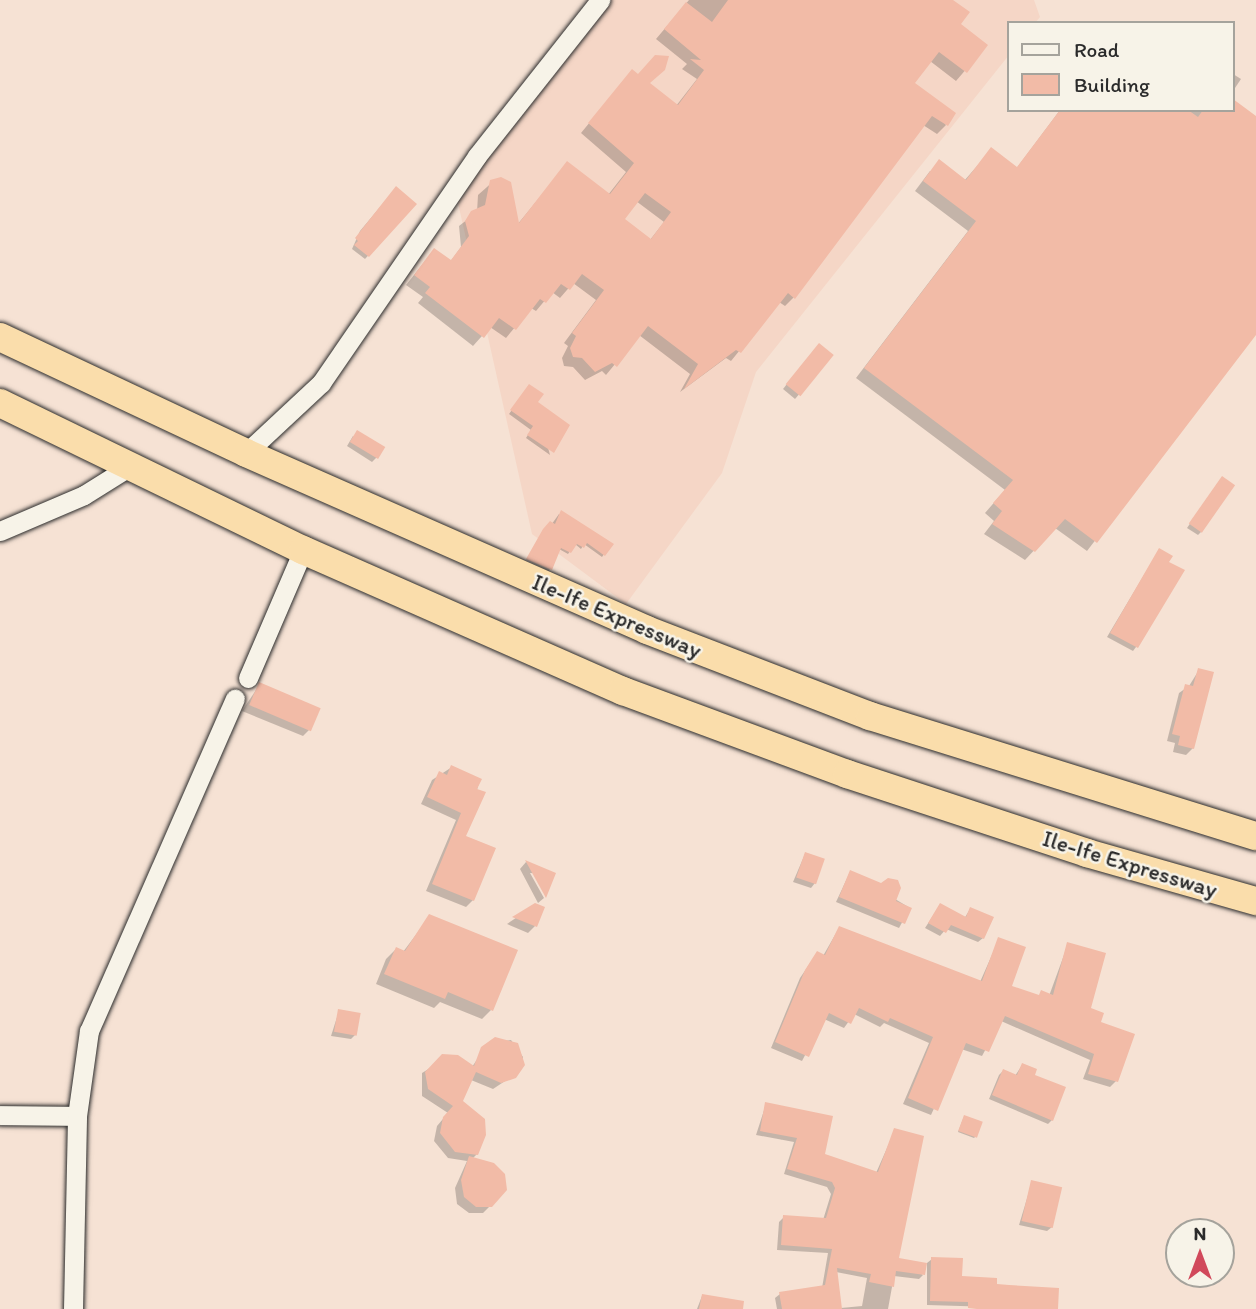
<!DOCTYPE html>
<html>
<head>
<meta charset="utf-8">
<style>
  body { margin:0 }
  #map { position:relative; width:1256px; height:1309px; overflow:hidden; background:#f6e2d4; font-family:Itim,sans-serif }
  div>[style] { position:absolute }
  [style*='--x'] { left:calc(var(--x)*1px); top:calc(var(--y)*1px); width:calc(var(--w)*1px); rotate:calc(var(--a)*1deg) }
  .built>* { inset:0; background:#f5d6c6 }
  .shadow>* { inset:0; background:#0003 }
  .building>* { inset:0; background:#f2bba7; transform-origin:0 0 }
  .roads { filter:drop-shadow(0 0 2px #2b2b2b) drop-shadow(0 0 2px #2b2b2b) }
  .minor>* { height:19px; margin:-9.5px; padding:0 9.5px; transform-origin:9.5px; border-radius:9.5px; background:#f7f3e8 }
  .highway>* { height:28px; margin:-14px; padding:0 14px; transform-origin:14px; border-radius:14px; background:#faddab }
  span { translate:-50% -50%; white-space:nowrap; text-align:center; line-height:1.15; -webkit-text-stroke:5px #f7f3e8; paint-order:stroke }
  .street-label { font-size:23px; color:#2b2b2b }
  .legend { position:absolute; left:1007px; top:21px; width:228px; height:91px; box-sizing:border-box; background:#f7f3e8; border:2px solid #a5a39c; margin:0; padding:9px 12px; list-style:none; font-size:21px; color:#2b2b2b }
  .legend li { display:flex; align-items:center; gap:14px; height:35px }
  .legend b { width:35px; border:2px solid #a5a39c }
  .north { position:absolute; left:1165px; top:1218px; width:70px; height:70px; box-sizing:border-box; background:#f7f3e8; border:2px solid #a5a39c; border-radius:50%; rotate:0deg; font-size:19px; font-weight:700; line-height:28px; text-align:center; color:#2b2b2b }
  .north::after { content:''; display:block; margin:auto; width:24px; height:32px; background:#d1495b; clip-path:polygon(50% 0,100% 100%,50% 72%,0 100%) }
</style>
</head>
<body>
<div id="map">
  <div class="built">
    <i style="clip-path:polygon(594px 0,1034px 0,1040px 17px,1035px 23px,1009px 23px,1009px 55px,756px 372px,722px 473px,626px 604px,532px 534px,452px 176px)"></i>
  </div>
  <div class="shadow">
    <i style="clip-path:polygon(evenodd,689px 0,951px 0,958px 25px,986px 46px,956px 81px,930px 61px,913px 83px,946px 125px,937px 134px,923px 125px,794px 297px,785px 306px,779px 302px,731px 361px,726px 358px,680px 392px,690px 374px,639px 335px,606px 375px,602px 371px,585px 380px,573px 367px,564px 366px,562px 358px,568px 346px,564px 343px,596px 300px,573px 283px,560px 298px,552px 292px,536px 311px,531px 308px,506px 338px,490px 327px,473px 346px,418px 303px,423px 297px,406px 285px,434px 250px,450px 262px,461px 247px,459px 226px,477px 212px,478px 195px,496px 179px,517px 225px,567px 164px,608px 195px,626px 172px,581px 133px,632px 71px,676px 106px,697px 79px,682px 69px,687px 64px,656px 39px,689px 0,636px 201px,664px 222px,650px 240px,622px 219px,636px 201px)"></i>
    <i style="clip-path:polygon(1233px 74px,1241px 79px,1233px 91px)"></i>
    <i style="clip-path:polygon(1060px 110px,1233px 110px,1256px 119px,1256px 332px,1087px 551px,1055px 528px,1025px 560px,984px 534px,994px 521px,985px 513px,1005px 490px,856px 378px,968px 231px,915px 191px,930px 171px,964px 181px,991px 150px,1016px 169px)"></i>
    <i style="clip-path:polygon(396px 188px,415px 204px,365px 259px,352px 249px,360px 231px)"></i>
    <i style="clip-path:polygon(815px 349px,832px 356px,795px 399px,783px 389px)"></i>
    <i style="clip-path:polygon(527px 389px,536px 403px,550px 455px,526px 438px,531px 430px,509px 414px)"></i>
    <i style="clip-path:polygon(353px 436px,377px 457px,372px 462px,347px 446px)"></i>
    <i style="clip-path:polygon(1218px 483px,1202px 531px,1198px 535px,1187px 528px)"></i>
    <i style="clip-path:polygon(559px 514px,611px 544px,602px 557px,584px 544px,581px 549px,575px 544px,568px 554px,559px 549px,549px 571px,526px 560px)"></i>
    <i style="clip-path:polygon(1159px 550px,1136px 647px,1133px 651px,1107px 637px)"></i>
    <i style="clip-path:polygon(1199px 670px,1193px 748px,1186px 755px,1173px 752px,1175px 743px,1167px 741px,1179px 693px,1189px 686px)"></i>
    <i style="clip-path:polygon(260px 684px,310px 729px,303px 736px,242px 711px)"></i>
    <i style="clip-path:polygon(452px 767px,480px 779px,464px 837px,473px 900px,466px 907px,426px 891px,456px 820px,421px 804px,432px 780px)"></i>
    <i style="clip-path:polygon(805px 854px,815px 883px,811px 888px,793px 882px)"></i>
    <i style="clip-path:polygon(526px 862px,554px 874px,530px 873px,544px 898px,538px 903px,520px 869px)"></i>
    <i style="clip-path:polygon(850px 872px,910px 908px,899px 928px,836px 902px)"></i>
    <i style="clip-path:polygon(535px 905px,535px 926px,528px 933px,507px 924px)"></i>
    <i style="clip-path:polygon(940px 905px,964px 919px,970px 909px,983px 938px,978px 942px,946px 929px,940px 936px,925px 928px)"></i>
    <i style="clip-path:polygon(430px 916px,491px 1010px,482px 1019px,440px 1002px,434px 1008px,376px 984px,386px 959px,396px 949px,403px 952px)"></i>
    <i style="clip-path:polygon(839px 928px,980px 982px,999px 939px,1010px 987px,1037px 997px,1049px 996px,1068px 944px,1116px 1081px,1110px 1087px,1083px 1079px,1090px 1060px,1001px 1021px,982px 1056px,961px 1049px,931px 1115px,903px 1104px,929px 1043px,884px 1023px,880px 1027px,854px 1014px,844px 1028px,824px 1019px,802px 1061px,771px 1048px,800px 978px,817px 953px,823px 956px)"></i>
    <i style="clip-path:polygon(339px 1011px,355px 1035px,351px 1039px,331px 1036px)"></i>
    <i style="clip-path:polygon(511px 1040px,523px 1057px,520px 1071px,493px 1089px,471px 1080px,461px 1102px,477px 1154px,472px 1159px,490px 1206px,483px 1213px,469px 1213px,457px 1204px,455px 1188px,467px 1161px,448px 1158px,434px 1141px,437px 1126px,448px 1113px,422px 1096px,422px 1073px,451px 1055px,472px 1067px,488px 1043px)"></i>
    <i style="clip-path:polygon(1022px 1065px,1032px 1076px,1052px 1120px,1048px 1124px,989px 1099px,999px 1075px,1003px 1071px,1015px 1076px)"></i>
    <i style="clip-path:polygon(evenodd,766px 1104px,823px 1155px,876px 1173px,895px 1130px,897px 1259px,923px 1275px,919px 1279px,894px 1276px,888px 1309px,777px 1309px,775px 1298px,780px 1294px,822px 1288px,828px 1253px,777px 1250px,779px 1222px,784px 1217px,823px 1220px,831px 1194px,827px 1187px,784px 1174px,794px 1142px,756px 1135px,766px 1104px,836px 1272px,867px 1278px,862px 1306px,841px 1308px,836px 1272px)"></i>
    <i style="clip-path:polygon(963px 1119px,976px 1136px,974px 1138px,958px 1132px)"></i>
    <i style="clip-path:polygon(1032px 1182px,1052px 1227px,1047px 1231px,1019px 1225px)"></i>
    <i style="clip-path:polygon(932px 1259px,961px 1278px,1056px 1309px,927px 1305px,927px 1263px)"></i>
    <i style="clip-path:polygon(702px 1296px,722px 1309px,697px 1309px)"></i>
  </div>
  <div class="building">
    <i style="clip-path:polygon(evenodd,728px 0,953px 0,970px 12px,961px 24px,988px 45px,967px 73px,939px 52px,915px 83px,956px 113px,948px 126px,932px 116px,795px 299px,788px 293px,741px 353px,736px 350px,684px 389px,698px 364px,648px 326px,617px 367px,612px 363px,595px 372px,582px 358px,573px 357px,570px 348px,576px 336px,572px 333px,604px 290px,582px 274px,570px 290px,561px 284px,546px 303px,540px 299px,516px 330px,499px 318px,484px 338px,425px 293px,430px 287px,414px 275px,434px 248px,451px 260px,469px 236px,465px 221px,471px 211px,485px 205px,490px 180px,501px 177px,511px 182px,519px 223px,567px 161px,610px 194px,634px 163px,588px 123px,632px 69px,638px 74px,655px 55px,669px 56px,665px 70px,650px 83px,678px 105px,704px 70px,690px 59px,701px 60px,664px 29px,686px 2px,712px 22px,728px 0,645px 193px,671px 212px,651px 239px,625px 219px,645px 193px)"></i>
    <i style="clip-path:polygon(1233px 99px,1256px 116px,1256px 335px,1097px 543px,1065px 519px,1035px 552px,992px 524px,1002px 511px,993px 503px,1013px 480px,864px 368px,976px 221px,923px 181px,939px 159px,966px 180px,991px 147px,1017px 167px,1060px 110px,1188px 110px,1198px 117px,1203px 110px,1233px 110px)"></i>
    <i style="clip-path:polygon(396px 186px,417px 204px,369px 257px,354px 245px,358px 241px,355px 238px)"></i>
    <i style="left:819px;top:343px;width:19px;height:53px;rotate:39deg"></i>
    <i style="clip-path:polygon(529px 384px,544px 394px,538px 402px,570px 425px,554px 453px,527px 435px,533px 426px,510px 410px)"></i>
    <i style="left:357px;top:430px;width:33px;height:14px;rotate:31deg"></i>
    <i style="left:1222px;top:476px;width:16px;height:58px;rotate:35deg"></i>
    <i style="clip-path:polygon(561px 510px,614px 544px,605px 556px,587px 543px,584px 548px,577px 544px,571px 553px,561px 548px,552px 570px,526px 559px,543px 529px,550px 521px,555px 524px)"></i>
    <i style="clip-path:polygon(1159px 548px,1173px 556px,1169px 562px,1185px 570px,1138px 648px,1110px 633px)"></i>
    <i style="clip-path:polygon(1198px 668px,1214px 672px,1194px 749px,1178px 745px,1180px 736px,1172px 734px,1185px 684px,1193px 686px)"></i>
    <i style="left:259px;top:682px;width:67px;height:25px;rotate:23deg"></i>
    <i style="clip-path:polygon(451px 765px,482px 779px,477px 789px,486px 792px,466px 836px,496px 848px,474px 901px,432px 884px,461px 813px,427px 797px,439px 771px,447px 775px)"></i>
    <i style="left:805px;top:852px;width:21px;height:27px;rotate:19deg"></i>
    <i style="clip-path:polygon(525px 860px,556px 873px,546px 898px)"></i>
    <i style="clip-path:polygon(850px 870px,881px 883px,888px 878px,898px 880px,901px 888px,896px 901px,912px 908px,905px 924px,839px 897px)"></i>
    <i style="clip-path:polygon(535px 903px,545px 907px,537px 927px,512px 917px)"></i>
    <i style="clip-path:polygon(940px 903px,966px 917px,970px 907px,994px 917px,984px 939px,951px 925px,946px 933px,928px 923px)"></i>
    <i style="clip-path:polygon(429px 914px,518px 950px,493px 1011px,448px 992px,445px 999px,384px 974px,396px 947px,405px 951px)"></i>
    <i style="clip-path:polygon(839px 926px,982px 981px,998px 937px,1026px 947px,1012px 986px,1039px 995px,1041px 990px,1053px 995px,1067px 942px,1106px 953px,1091px 1008px,1104px 1013px,1101px 1022px,1135px 1034px,1118px 1082px,1088px 1074px,1094px 1054px,1005px 1016px,989px 1052px,966px 1043px,938px 1111px,908px 1098px,933px 1037px,890px 1018px,888px 1022px,859px 1008px,851px 1024px,829px 1013px,809px 1057px,775px 1042px,805px 970px,817px 951px,825px 955px)"></i>
    <i style="left:338px;top:1009px;width:23px;height:23px;rotate:10deg"></i>
    <i style="clip-path:polygon(495px 1037px,518px 1043px,525px 1065px,516px 1078px,501px 1083px,476px 1072px,463px 1101px,485px 1119px,486px 1135px,478px 1155px,455px 1152px,440px 1133px,443px 1117px,453px 1106px,428px 1089px,425px 1072px,442px 1054px,458px 1055px,474px 1066px,481px 1047px)"></i>
    <i style="clip-path:polygon(1022px 1063px,1037px 1069px,1035px 1075px,1066px 1087px,1053px 1121px,992px 1095px,1003px 1069px,1017px 1075px)"></i>
    <i style="clip-path:polygon(765px 1102px,833px 1116px,825px 1154px,878px 1172px,894px 1128px,924px 1136px,899px 1258px,927px 1263px,925px 1275px,896px 1271px,894px 1287px,869px 1282px,871px 1274px,837px 1268px,842px 1309px,782px 1309px,779px 1292px,825px 1285px,832px 1249px,781px 1245px,783px 1215px,826px 1218px,835px 1188px,832px 1182px,787px 1169px,797px 1138px,760px 1131px)"></i>
    <i style="left:964px;top:1115px;width:20px;height:17px;rotate:20deg"></i>
    <i style="clip-path:polygon(469px 1156px,494px 1163px,505px 1174px,507px 1190px,492px 1207px,476px 1207px,464px 1197px,461px 1180px)"></i>
    <i style="left:1031px;top:1180px;width:32px;height:42px;rotate:13deg"></i>
    <i style="clip-path:polygon(931px 1257px,963px 1258px,962px 1276px,997px 1278px,997px 1284px,1009px 1285px,1059px 1288px,1058px 1309px,977px 1309px,968px 1308px,968px 1302px,930px 1301px)"></i>
    <i style="clip-path:polygon(702px 1294px,744px 1301px,743px 1309px,699px 1309px)"></i>
  </div>
  <div class="roads">
    <div class="minor">
      <i style="--x:246;--y:453;--w:103;--a:-43"></i>
      <i style="--x:321;--y:383;--w:275;--a:-55.5"></i>
      <i style="--x:477;--y:156;--w:199;--a:-51.7"></i>
      <i style="--x:0;--y:531;--w:91;--a:-23.2"></i>
      <i style="--x:84;--y:495;--w:57;--a:-32"></i>
      <i style="--x:248;--y:678;--w:139;--a:-66.7"></i>
      <i style="--x:0;--y:1115;--w:77;--a:0.7"></i>
      <i style="--x:73;--y:1309;--w:193;--a:-88.8"></i>
      <i style="--x:77;--y:1116;--w:86;--a:-82"></i>
      <i style="--x:89;--y:1031;--w:363;--a:-66.3"></i>
    </div>
    <div class="highway">
      <i style="--x:0;--y:337;--w:272;--a:25.2"></i>
      <i style="--x:246;--y:453;--w:438;--a:23.8"></i>
      <i style="--x:647;--y:630;--w:239;--a:21.1"></i>
      <i style="--x:870;--y:716;--w:404;--a:17.3"></i>
      <i style="--x:0;--y:403;--w:337;--a:25.9"></i>
      <i style="--x:303;--y:550;--w:350;--a:23.8"></i>
      <i style="--x:623;--y:691;--w:239;--a:20.3"></i>
      <i style="--x:847;--y:774;--w:253;--a:18.2"></i>
      <i style="--x:1087;--y:853;--w:176;--a:15.9"></i>
    </div>
  </div>
  <div class="street-label">
    <span style="left:617px;top:616px;rotate:23deg">Ile-Ife Expressway</span>
    <span style="left:1130px;top:864px;rotate:17deg">Ile-Ife Expressway</span>
  </div>
  <ul class="legend">
  <li><b style="height:9px;background:#f7f3e8"></b>Road</li>
  <li><b style="height:19px;background:#f2bba7"></b>Building</li>
  </ul>
  <div class="north">N</div>
</div>
</body>
</html>
